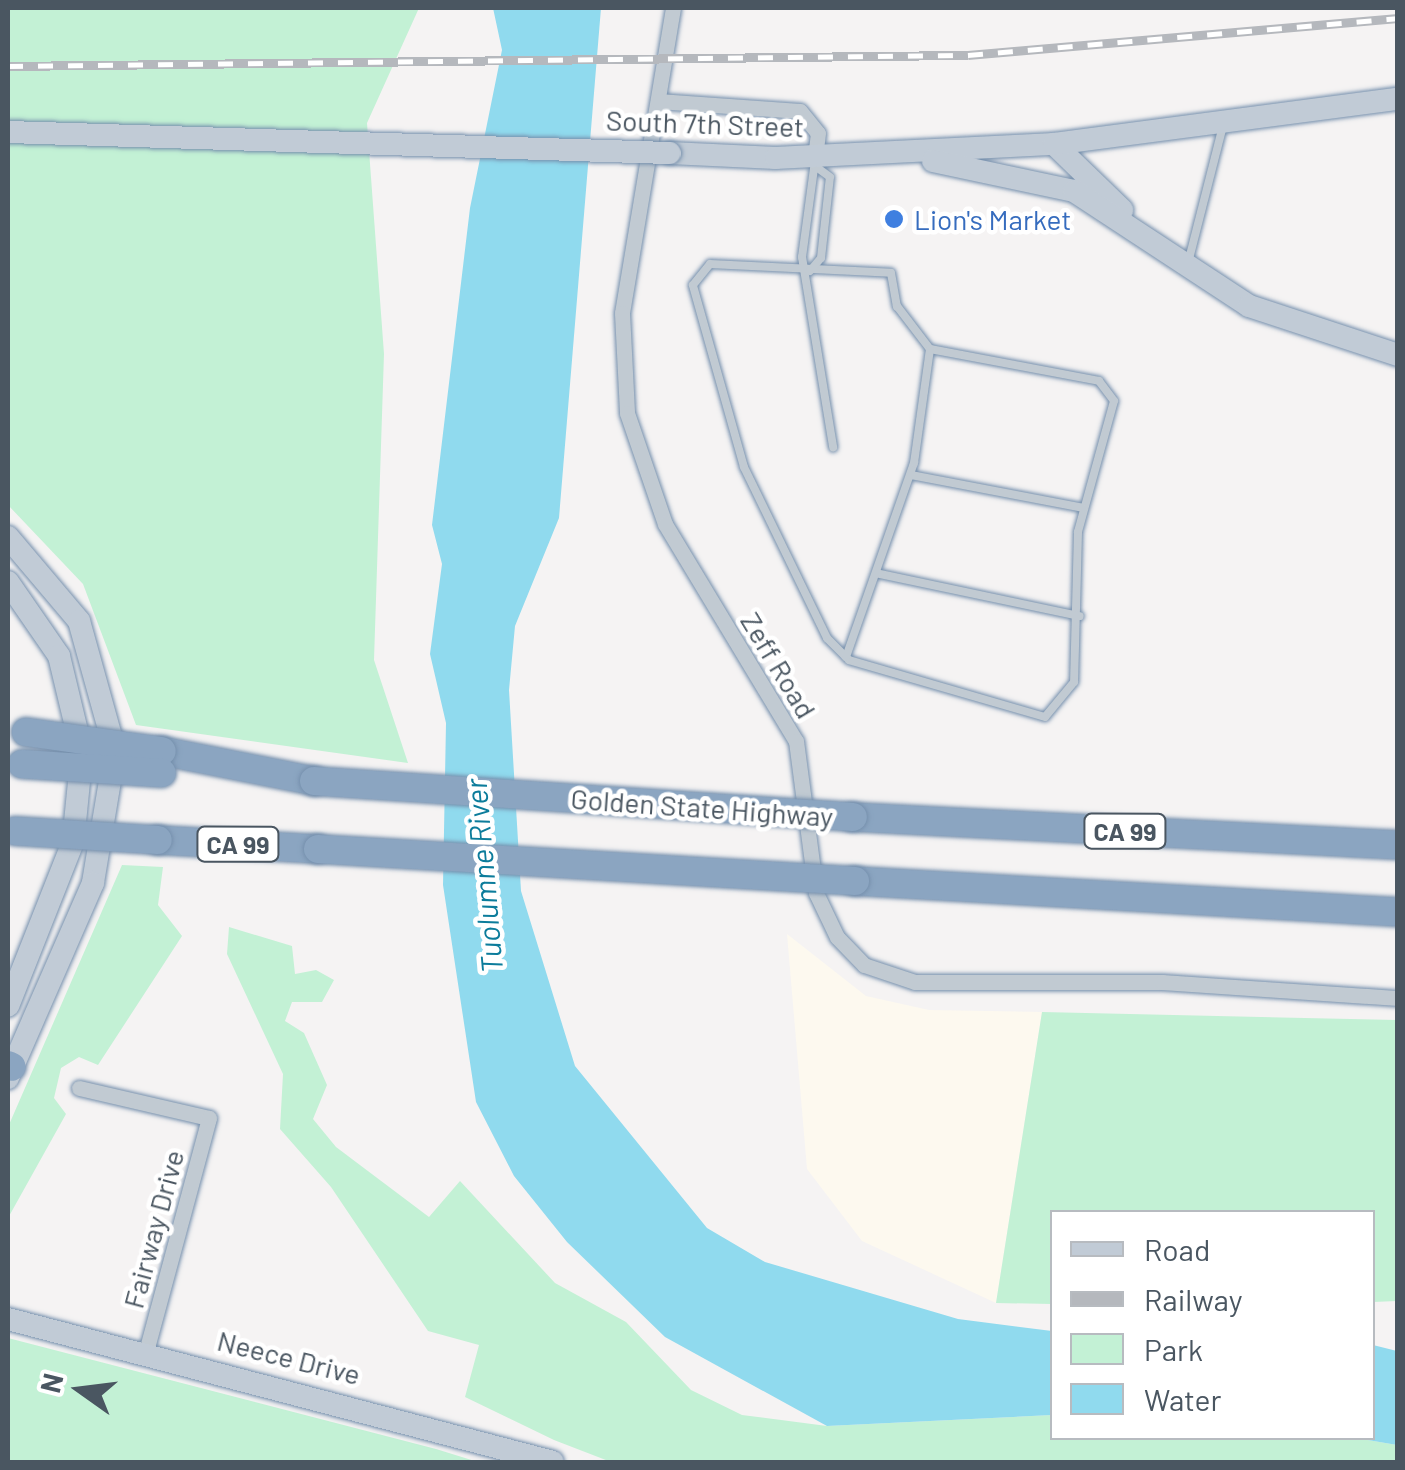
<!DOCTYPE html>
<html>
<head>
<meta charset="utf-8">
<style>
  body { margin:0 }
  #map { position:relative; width:1405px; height:1470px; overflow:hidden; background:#f5f3f3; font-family:Barlow,sans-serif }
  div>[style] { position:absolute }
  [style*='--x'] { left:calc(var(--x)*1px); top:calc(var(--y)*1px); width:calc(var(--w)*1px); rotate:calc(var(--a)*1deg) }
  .commercial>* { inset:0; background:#fdf9ef }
  .green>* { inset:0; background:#c3f1d5 }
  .water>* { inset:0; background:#90daee }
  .roads { filter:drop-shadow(0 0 2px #7690ad) drop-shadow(0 0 2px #7690ad) }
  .lane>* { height:8px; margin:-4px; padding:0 4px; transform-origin:4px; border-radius:4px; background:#c1cad2 }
  .street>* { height:15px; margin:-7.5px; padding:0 7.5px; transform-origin:7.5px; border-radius:7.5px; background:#c1cad2 }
  .secondary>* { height:22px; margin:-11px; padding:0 11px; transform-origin:11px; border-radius:11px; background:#c1cbd6 }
  .highway>* { height:28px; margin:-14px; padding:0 14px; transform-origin:14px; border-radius:14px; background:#8ba5c1 }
  .rail>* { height:9px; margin-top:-4.5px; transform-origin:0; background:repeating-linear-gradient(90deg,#fff 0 15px,#b5b8bd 0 30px); box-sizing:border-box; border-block:2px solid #b5b8bd }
  .bridges { filter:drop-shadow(0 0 2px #7690ad) drop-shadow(0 0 2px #7690ad) }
  .secondary-bridge>* { height:22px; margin:-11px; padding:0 11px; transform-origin:11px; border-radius:11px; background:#c1cbd6 }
  .highway-bridge>* { height:28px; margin:-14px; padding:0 14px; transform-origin:14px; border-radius:14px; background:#8ba5c1 }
  .dots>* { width:28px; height:28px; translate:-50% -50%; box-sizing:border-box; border:5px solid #fff; border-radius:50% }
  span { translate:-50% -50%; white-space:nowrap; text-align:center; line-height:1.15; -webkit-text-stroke:9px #fff; paint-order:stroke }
  .shield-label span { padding:2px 8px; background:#fff; border:2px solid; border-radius:8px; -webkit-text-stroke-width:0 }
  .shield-label { font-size:25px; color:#4a5661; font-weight:700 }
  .street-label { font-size:28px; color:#4a5661 }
  .shop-label { font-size:28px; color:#366cbe }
  .left { translate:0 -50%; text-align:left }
  .water-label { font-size:30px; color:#0c7c9b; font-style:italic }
  .frame { position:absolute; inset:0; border:10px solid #4a5661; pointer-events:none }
  .legend { position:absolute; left:1050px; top:1210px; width:325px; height:230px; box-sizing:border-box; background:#fff; border:2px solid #b7bbc0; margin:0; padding:12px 18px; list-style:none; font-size:30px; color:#4a5661 }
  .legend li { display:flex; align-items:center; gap:20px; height:50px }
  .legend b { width:50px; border:2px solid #b7bbc0 }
  .north { position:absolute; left:30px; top:1340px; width:100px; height:100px; -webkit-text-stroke:8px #fff; paint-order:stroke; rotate:284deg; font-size:28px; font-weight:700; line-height:40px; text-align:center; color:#4a5661 }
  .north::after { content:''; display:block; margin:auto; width:35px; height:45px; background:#4a5661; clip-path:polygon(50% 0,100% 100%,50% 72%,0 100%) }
</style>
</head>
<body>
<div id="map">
  <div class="commercial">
    <i style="clip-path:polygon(787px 934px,866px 996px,929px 1010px,1042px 1012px,996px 1303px,862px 1241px,807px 1169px)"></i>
  </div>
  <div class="green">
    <i style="clip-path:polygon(8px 8px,419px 8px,367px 123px,384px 354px,374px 660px,408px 763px,136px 725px,83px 584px,8px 505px)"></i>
    <i style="clip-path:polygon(122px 865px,163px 867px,158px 905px,182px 936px,98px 1065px,79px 1057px,61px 1068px,54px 1098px,66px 1114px,8px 1218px,8px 1127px)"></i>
    <i style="clip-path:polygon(229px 927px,292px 946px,295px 974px,316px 970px,334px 980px,322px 1002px,292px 1002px,285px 1021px,304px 1033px,327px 1085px,313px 1119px,336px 1147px,429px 1217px,460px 1181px,555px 1283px,626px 1322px,691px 1390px,742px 1415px,827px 1426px,1052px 1415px,1052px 1438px,1356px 1438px,1397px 1445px,1397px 1462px,611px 1462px,554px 1440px,465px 1397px,479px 1345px,428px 1331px,331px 1187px,280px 1129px,283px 1074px,227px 954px)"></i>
    <i style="clip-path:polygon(1042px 1012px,1397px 1020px,1397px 1301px,1373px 1302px,1372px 1212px,1052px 1212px,1052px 1304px,996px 1303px)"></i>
    <i style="clip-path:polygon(8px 1338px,436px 1449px,478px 1462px,8px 1462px)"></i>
  </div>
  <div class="water">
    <i style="clip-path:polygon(493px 8px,601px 8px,559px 518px,515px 626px,509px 690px,521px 891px,575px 1066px,707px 1228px,765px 1262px,958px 1319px,1052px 1331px,1052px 1415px,827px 1426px,665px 1337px,567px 1242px,514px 1176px,476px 1102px,443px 885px,446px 723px,430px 654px,442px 564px,432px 525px,470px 208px,502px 50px)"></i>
    <i style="clip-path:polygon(1373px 1345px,1397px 1351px,1397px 1445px,1356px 1438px,1372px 1438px)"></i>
  </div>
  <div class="roads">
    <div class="lane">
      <i style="--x:815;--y:161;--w:97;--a:97.7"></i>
      <i style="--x:802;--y:257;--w:193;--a:80.7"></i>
      <i style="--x:1188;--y:263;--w:141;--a:-75.7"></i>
      <i style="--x:710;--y:264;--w:181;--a:2.8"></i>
      <i style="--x:891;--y:273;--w:34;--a:80"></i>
      <i style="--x:897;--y:306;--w:54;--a:52.5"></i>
      <i style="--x:930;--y:349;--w:172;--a:10.7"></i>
      <i style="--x:1099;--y:381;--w:25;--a:53"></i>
      <i style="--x:1114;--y:401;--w:136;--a:105.4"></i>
      <i style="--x:1078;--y:532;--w:150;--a:91.5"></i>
      <i style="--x:1074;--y:682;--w:45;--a:129.6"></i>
      <i style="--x:1045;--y:717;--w:204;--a:-163.8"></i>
      <i style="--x:849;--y:660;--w:31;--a:-135"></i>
      <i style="--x:827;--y:638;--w:190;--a:-115.9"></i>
      <i style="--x:744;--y:467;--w:189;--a:-105.7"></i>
      <i style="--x:693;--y:285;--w:27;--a:-51"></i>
      <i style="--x:810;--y:271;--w:17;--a:-50"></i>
      <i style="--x:821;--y:258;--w:81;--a:-83.7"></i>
      <i style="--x:830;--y:177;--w:19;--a:-144"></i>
      <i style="--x:911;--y:475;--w:176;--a:10.8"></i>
      <i style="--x:880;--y:574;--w:204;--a:11.9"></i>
      <i style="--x:846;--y:657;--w:206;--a:-70.7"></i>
      <i style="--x:914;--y:463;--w:115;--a:-82"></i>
    </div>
    <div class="street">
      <i style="--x:673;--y:8;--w:309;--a:99.5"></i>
      <i style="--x:622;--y:313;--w:100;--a:87.1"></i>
      <i style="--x:627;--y:413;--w:117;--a:71.1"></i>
      <i style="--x:665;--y:524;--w:253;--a:58.9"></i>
      <i style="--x:796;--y:741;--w:153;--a:82.5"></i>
      <i style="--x:816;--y:893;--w:49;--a:64.5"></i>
      <i style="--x:837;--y:937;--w:39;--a:46"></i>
      <i style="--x:864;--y:965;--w:54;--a:18.4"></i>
      <i style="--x:915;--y:982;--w:247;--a:0"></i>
      <i style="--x:1162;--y:982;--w:237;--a:3.9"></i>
      <i style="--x:658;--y:101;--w:142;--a:4"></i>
      <i style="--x:800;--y:111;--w:28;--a:51"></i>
      <i style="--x:818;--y:133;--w:23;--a:97"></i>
      <i style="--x:79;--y:1088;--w:133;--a:13"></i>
      <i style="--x:209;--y:1118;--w:242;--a:105.1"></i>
    </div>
    <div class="secondary">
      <i style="--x:1054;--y:144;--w:95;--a:44.1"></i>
      <i style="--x:670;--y:153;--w:106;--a:2.7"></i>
      <i style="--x:776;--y:158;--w:278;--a:-2.9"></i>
      <i style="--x:1054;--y:144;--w:347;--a:-7.5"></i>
      <i style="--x:933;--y:161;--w:144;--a:12"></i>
      <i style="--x:1074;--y:191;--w:209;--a:33.3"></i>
      <i style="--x:1249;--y:306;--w:157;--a:18.2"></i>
      <i style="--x:8;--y:537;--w:110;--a:49.8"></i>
      <i style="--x:79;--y:621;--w:135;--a:74.5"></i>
      <i style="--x:115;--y:751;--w:134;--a:99.5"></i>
      <i style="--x:93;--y:883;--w:213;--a:113.6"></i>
      <i style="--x:8;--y:582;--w:90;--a:55.4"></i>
      <i style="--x:59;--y:656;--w:99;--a:76.5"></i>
      <i style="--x:82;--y:752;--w:90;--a:95.7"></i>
      <i style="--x:73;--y:842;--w:176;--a:111.6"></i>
      <i style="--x:8;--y:1319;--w:563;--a:14.7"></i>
    </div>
    <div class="highway">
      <i style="--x:162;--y:751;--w:155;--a:11.2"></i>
      <i style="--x:853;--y:817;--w:546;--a:2.94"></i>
      <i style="--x:158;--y:840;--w:160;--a:3.2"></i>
      <i style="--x:855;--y:881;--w:544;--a:3.27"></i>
      <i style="--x:8;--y:1065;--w:4;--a:27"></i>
    </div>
  </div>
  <div class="rail">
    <i style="--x:8;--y:66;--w:960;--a:-0.66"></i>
    <i style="--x:968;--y:55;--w:432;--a:-4.9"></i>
  </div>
  <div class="bridges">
    <div class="secondary-bridge">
      <i style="--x:8;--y:132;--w:662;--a:1.82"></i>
    </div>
    <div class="highway-bridge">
      <i style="--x:26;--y:732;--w:137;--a:8"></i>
      <i style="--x:22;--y:764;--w:140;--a:3.7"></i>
      <i style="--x:314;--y:781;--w:540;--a:3.82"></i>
      <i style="--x:15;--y:831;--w:143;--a:3.6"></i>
      <i style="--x:318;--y:849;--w:538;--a:3.41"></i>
    </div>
  </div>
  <div class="dots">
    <i style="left:894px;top:219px;background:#3f7fe0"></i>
  </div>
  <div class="shield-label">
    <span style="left:1125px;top:831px">CA 99</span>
    <span style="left:238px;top:844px">CA 99</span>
  </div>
  <div class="street-label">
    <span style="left:705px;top:123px;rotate:2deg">South 7th Street</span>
    <span style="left:779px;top:665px;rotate:59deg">Zeff Road</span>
    <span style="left:702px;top:807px;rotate:4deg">Golden State Highway</span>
    <span style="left:153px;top:1229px;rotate:-75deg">Fairway Drive</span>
    <span style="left:289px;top:1357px;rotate:14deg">Neece Drive</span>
  </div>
  <div class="shop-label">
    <span class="left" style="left:914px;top:219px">Lion's Market</span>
  </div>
  <div class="water-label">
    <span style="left:483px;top:876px;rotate:-95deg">Tuolumne River</span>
  </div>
  <div class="frame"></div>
  <ul class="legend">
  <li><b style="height:12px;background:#c1cbd6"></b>Road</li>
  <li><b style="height:12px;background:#b5b8bd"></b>Railway</li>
  <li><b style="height:28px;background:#c3f1d5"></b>Park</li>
  <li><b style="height:28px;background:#90daee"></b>Water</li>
  </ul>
  <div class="north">N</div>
</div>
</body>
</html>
